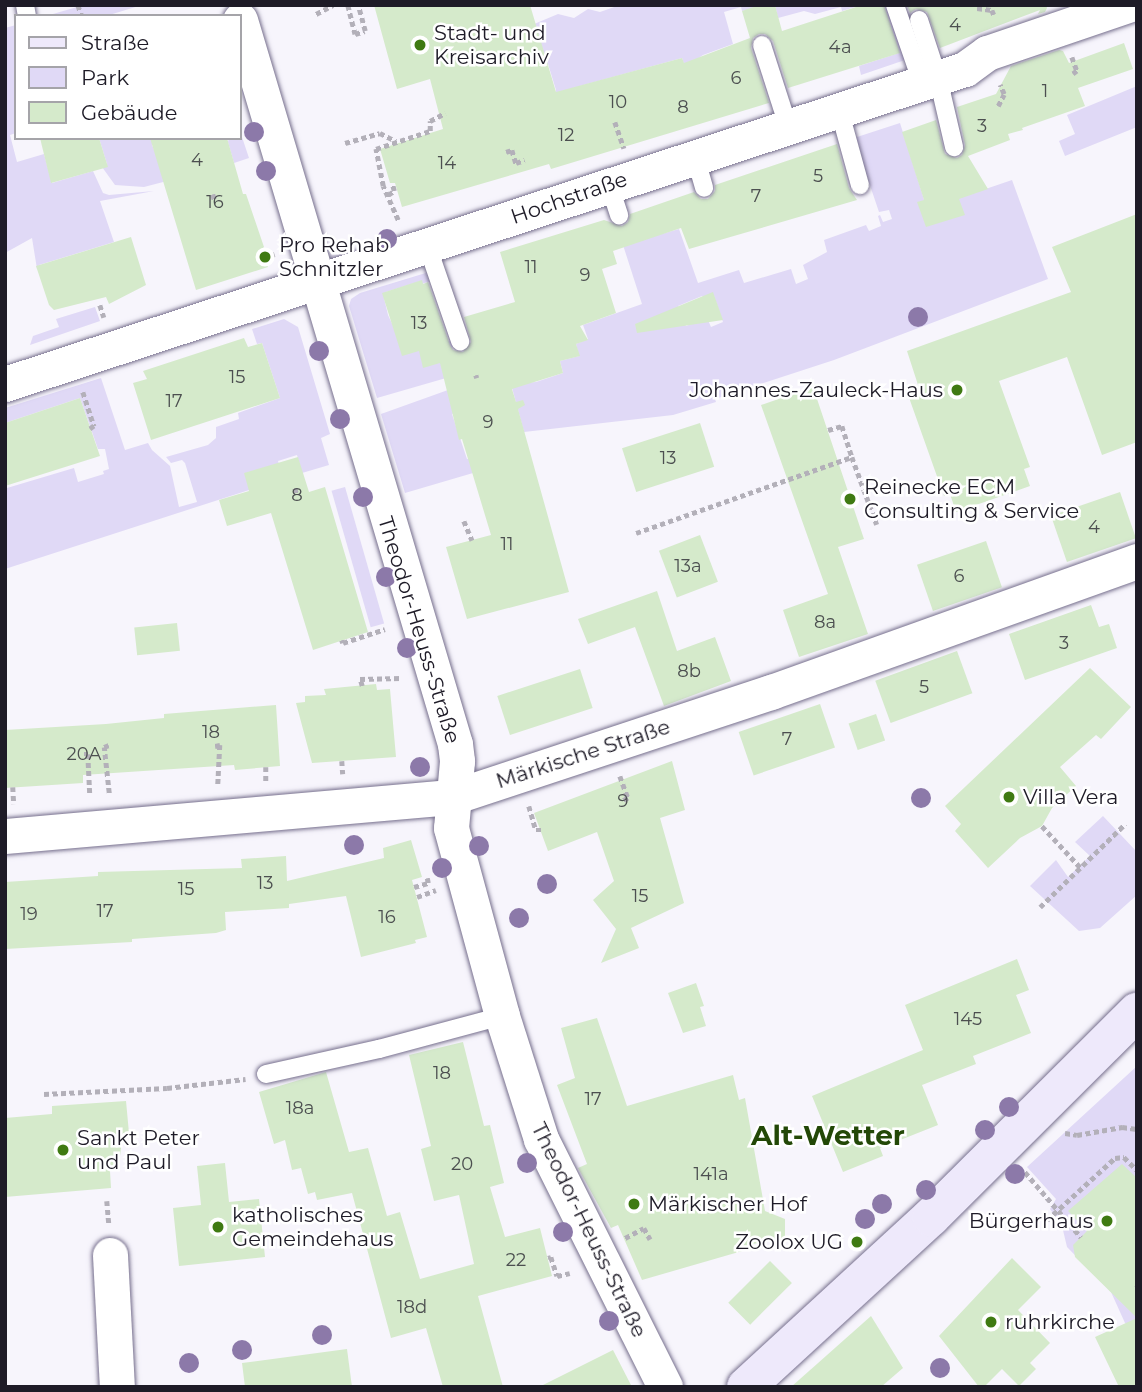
<!DOCTYPE html>
<html>
<head>
<meta charset="utf-8">
<style>
  body { margin:0 }
  #map { position:relative; width:1142px; height:1392px; overflow:hidden; background:#f7f5fc; font-family:Montserrat,sans-serif }
  div>[style] { position:absolute }
  [style*='--x'] { left:calc(var(--x)*1px); top:calc(var(--y)*1px); width:calc(var(--w)*1px); rotate:calc(var(--a)*1deg) }
  .green>* { inset:0; background:#e0d9f6; transform-origin:0 0 }
  .building>* { inset:0; background:#d5eacb; transform-origin:0 0 }
  .path>* { height:4.5px; margin-top:-2.25px; transform-origin:0; background:repeating-linear-gradient(90deg,#b3b0b9 0 5px,transparent 0 8.5px) }
  .roads { filter:drop-shadow(0 0 2px #766f8d) drop-shadow(0 0 2px #766f8d) }
  .lane>* { height:18px; margin:-9px; padding:0 9px; transform-origin:9px; border-radius:9px; background:#fff }
  .street>* { height:35px; margin:-17.5px; padding:0 17.5px; transform-origin:17.5px; border-radius:17.5px; background:#fff }
  .secondary>* { height:38px; margin:-19px; padding:0 19px; transform-origin:19px; border-radius:19px; background:#eee9fb }
  .trees>* { width:20px; height:20px; margin:-10px; border-radius:50%; background:#8c79a9 }
  .dots>* { width:19px; height:19px; translate:-50% -50%; box-sizing:border-box; border:4px solid #fff; border-radius:50% }
  span { translate:-50% -50%; white-space:nowrap; text-align:center; line-height:1.15; -webkit-text-stroke:5px #fff; paint-order:stroke }
  .number-label { font-size:18px; color:#4c4f50 }
  .number-label span { -webkit-text-stroke-width:0 }
  .poi-label { font-size:21px; color:#1e1b27 }
  .left { translate:0 -50%; text-align:left }
  .right { translate:-100% -50%; text-align:right }
  .street-label { font-size:21px; color:#1e1b27 }
  .district-label { font-size:28px; color:#234807; font-weight:700 }
  .frame { position:absolute; inset:0; border:7px solid #1e1b27; pointer-events:none }
  .legend { position:absolute; left:14px; top:14px; width:228px; height:126px; box-sizing:border-box; background:#fff; border:2px solid #a5a4a9; margin:0; padding:9px 12px; list-style:none; font-size:21px; color:#1e1b27 }
  .legend li { display:flex; align-items:center; gap:14px; height:35px }
  .legend b { width:35px; border:2px solid #a5a4a9 }
</style>
</head>
<body>
<div id="map">
  <div class="green">
    <i style="clip-path:polygon(84px 5px,142px 5px,106px 16px,46px 16px)"></i>
    <i style="clip-path:polygon(620px 5px,770px 5px,742px 11px,741px 7px,724px 12px,733px 44px,703px 55px,685px 67px,682px 58px,580px 86px,552px 117px,556px 90px,548px 64px,501px 38px,558px 14px,574px 18px,588px 9px,600px 12px)"></i>
    <i style="clip-path:polygon(775px 5px,862px 5px,842px 11px,841px 7px,815px 14px,804px 11px,778px 18px)"></i>
    <i style="clip-path:polygon(884px 5px,887px 5px,905px 60px,861px 75px,859px 66px,899px 53px)"></i>
    <i style="clip-path:polygon(16px 25px,16px 133px,10px 135px,17px 162px,44px 154px,52px 183px,93px 171px,103px 193px,109px 195px,154px 191px,100px 201px,114px 242px,39px 265px,37px 269px,32px 238px,5px 253px,5px 28px)"></i>
    <i style="clip-path:polygon(1137px 86px,1137px 127px,1065px 156px,1059px 141px,1075px 134px,1067px 115px)"></i>
    <i style="clip-path:polygon(evenodd,900px 123px,927px 209px,1012px 180px,1048px 279px,834px 360px,715px 399px,716px 402px,673px 415px,524px 432px,511px 384px,536px 382px,563px 373px,560px 361px,579px 356px,576px 344px,588px 339px,583px 325px,642px 304px,623px 245px,679px 229px,698px 283px,739px 270px,744px 283px,791px 269px,796px 284px,808px 279px,803px 265px,827px 252px,824px 240px,866px 225px,869px 231px,881px 226px,878px 216px,880px 215px,883px 222px,892px 219px,889px 210px,879px 212px,854px 138px,900px 123px,702px 296px,704px 299px,714px 296px,723px 322px,711px 327px,707px 318px,686px 326px,678px 306px,702px 296px)"></i>
    <i style="clip-path:polygon(240px 131px,249px 158px,234px 163px,228px 142px,229px 138px,240px 138px)"></i>
    <i style="clip-path:polygon(99px 138px,161px 138px,152px 145px,167px 181px,144px 187px,115px 185px,102px 167px,107px 164px)"></i>
    <i style="clip-path:polygon(429px 272px,433px 280px,422px 284px,421px 281px,386px 292px,384px 298px,388px 315px,395px 330px,443px 343px,453px 340px,455px 345px,452px 347px,460px 374px,377px 398px,349px 306px,351px 299px,360px 293px)"></i>
    <i style="clip-path:polygon(95px 307px,100px 321px,30px 345px,33px 336px,59px 327px,56px 319px)"></i>
    <i style="clip-path:polygon(284px 319px,298px 327px,330px 434px,321px 438px,329px 465px,302px 473px,297px 455px,278px 461px,283px 479px,5px 569px,5px 483px,7px 488px,74px 468px,78px 482px,104px 474px,103px 471px,109px 469px,105px 449px,98px 449px,80px 398px,5px 423px,5px 408px,101px 378px,125px 450px,148px 443px,152px 450px,170px 466px,179px 507px,197px 502px,185px 463px,182px 460px,171px 463px,166px 457px,208px 445px,216px 438px,216px 427px,239px 419px,238px 413px,280px 398px,262px 343px,257px 344px,252px 329px)"></i>
    <i style="clip-path:polygon(448px 390px,455px 413px,452px 414px,467px 459px,499px 449px,473px 473px,405px 493px,381px 414px)"></i>
    <i style="left:345px;top:487px;width:142px;height:14px;rotate:74deg"></i>
    <i style="clip-path:polygon(1103px 816px,1137px 852px,1137px 895px,1100px 928px,1079px 931px,1030px 886px,1056px 860px,1068px 877px,1090px 856px,1075px 842px)"></i>
    <i style="clip-path:polygon(1137px 1066px,1137px 1328px,1125px 1323px,1111px 1292px,1067px 1247px,1062px 1226px,1050px 1209px,1056px 1199px,1027px 1167px)"></i>
  </div>
  <div class="building">
    <i style="clip-path:polygon(374px 5px,530px 5px,556px 92px,682px 58px,684px 63px,750px 38px,742px 11px,759px 5px,775px 5px,782px 31px,862px 5px,884px 5px,900px 53px,788px 88px,773px 41px,765px 34px,759px 34px,753px 38px,751px 48px,769px 103px,551px 169px,549px 164px,402px 207px,395px 183px,390px 183px,380px 149px,443px 129px,430px 79px,397px 89px)"></i>
    <i style="clip-path:polygon(907px 5px,1046px 5px,1047px 8px,1045px 12px,1038px 14px,1040px 10px,940px 48px,927px 12px,916px 9px,910px 13px)"></i>
    <i style="clip-path:polygon(1124px 43px,1133px 69px,1078px 88px,1085px 106px,1022px 128px,1023px 130px,1008px 134px,1010px 140px,968px 156px,988px 189px,959px 199px,965px 215px,926px 227px,917px 202px,924px 200px,902px 132px,936px 120px,945px 154px,957px 158px,962px 155px,965px 145px,957px 107px,996px 94px,1011px 66px,1059px 50px,1063px 51px,1069px 63px)"></i>
    <i style="clip-path:polygon(40px 138px,99px 138px,108px 167px,51px 183px)"></i>
    <i style="clip-path:polygon(150px 138px,227px 138px,243px 194px,246px 194px,264px 247px,262px 249px,268px 267px,196px 290px)"></i>
    <i style="clip-path:polygon(837px 144px,849px 188px,857px 200px,689px 249px,681px 228px,613px 251px,617px 264px,602px 269px,616px 313px,580px 326px,588px 340px,576px 344px,580px 356px,560px 361px,563px 373px,512px 389px,516px 402px,523px 400px,525px 405px,518px 409px,569px 592px,467px 619px,446px 547px,491px 535px,462px 439px,459px 440px,440px 363px,423px 368px,419px 351px,402px 356px,382px 293px,422px 280px,423px 284px,428px 282px,450px 345px,453px 350px,463px 352px,471px 342px,464px 317px,515px 302px,500px 252px,604px 220px,622px 226px,628px 222px,630px 214px,694px 192px,701px 199px,708px 199px,715px 191px,715px 185px)"></i>
    <i style="clip-path:polygon(1137px 214px,1137px 442px,1102px 455px,1067px 357px,999px 381px,1030px 467px,1024px 469px,1030px 486px,956px 512px,950px 494px,944px 496px,907px 392px,919px 388px,907px 351px,1071px 292px,1052px 247px)"></i>
    <i style="clip-path:polygon(131px 237px,146px 285px,109px 304px,106px 297px,54px 310px,49px 305px,36px 266px)"></i>
    <i style="clip-path:polygon(713px 292px,723px 320px,637px 333px,635px 324px)"></i>
    <i style="clip-path:polygon(244px 338px,248px 347px,262px 343px,280px 398px,151px 440px,133px 383px,147px 379px,143px 371px)"></i>
    <i style="clip-path:polygon(813px 387px,864px 539px,838px 547px,868px 634px,799px 657px,783px 610px,828px 594px,761px 405px)"></i>
    <i style="clip-path:polygon(80px 398px,100px 456px,5px 486px,5px 423px)"></i>
    <i style="left:700px;top:423px;width:46px;height:82px;rotate:72deg"></i>
    <i style="clip-path:polygon(298px 457px,309px 492px,325px 487px,368px 632px,313px 650px,271px 513px,227px 526px,219px 500px,249px 491px,244px 473px)"></i>
    <i style="left:1120px;top:492px;width:49px;height:73px;rotate:71deg"></i>
    <i style="left:700px;top:535px;width:50px;height:44px;rotate:69deg"></i>
    <i style="left:986px;top:541px;width:49px;height:73px;rotate:71deg"></i>
    <i style="clip-path:polygon(657px 591px,677px 651px,715px 637px,731px 681px,664px 706px,635px 627px,588px 644px,578px 619px)"></i>
    <i style="clip-path:polygon(1091px 605px,1099px 627px,1109px 624px,1117px 648px,1025px 680px,1009px 634px)"></i>
    <i style="left:177px;top:623px;width:28px;height:43px;rotate:84deg"></i>
    <i style="left:957px;top:651px;width:45px;height:87px;rotate:70deg"></i>
    <i style="clip-path:polygon(1090px 668px,1131px 707px,1101px 739px,1096px 735px,1060px 767px,1076px 786px,1052px 808px,1042px 826px,1020px 838px,988px 868px,955px 831px,961px 824px,945px 806px)"></i>
    <i style="left:580px;top:669px;width:41px;height:87px;rotate:72deg"></i>
    <i style="clip-path:polygon(376px 684px,377px 690px,390px 689px,396px 757px,312px 763px,296px 703px,305px 702px,305px 696px,326px 695px,324px 689px)"></i>
    <i style="left:820px;top:704px;width:46px;height:86px;rotate:71deg"></i>
    <i style="clip-path:polygon(276px 705px,280px 766px,235px 770px,234px 765px,83px 775px,83px 783px,5px 788px,5px 730px,106px 724px,164px 718px,164px 714px)"></i>
    <i style="left:876px;top:714px;width:28px;height:29px;rotate:71deg"></i>
    <i style="clip-path:polygon(672px 761px,685px 810px,660px 818px,684px 903px,631px 928px,639px 948px,601px 963px,616px 929px,593px 900px,614px 881px,597px 832px,548px 851px,534px 813px)"></i>
    <i style="clip-path:polygon(411px 840px,422px 877px,412px 880px,427px 937px,415px 940px,416px 943px,361px 957px,346px 896px,289px 904px,289px 908px,225px 912px,226px 930px,216px 933px,132px 939px,132px 942px,5px 949px,5px 882px,98px 876px,98px 872px,242px 868px,241px 859px,286px 856px,287px 881px,384px 858px,383px 848px)"></i>
    <i style="clip-path:polygon(1017px 959px,1029px 990px,1016px 995px,1031px 1033px,973px 1056px,976px 1064px,922px 1085px,938px 1125px,880px 1148px,883px 1156px,843px 1172px,812px 1096px,923px 1050px,905px 1005px)"></i>
    <i style="clip-path:polygon(696px 983px,704px 1006px,700px 1007px,706px 1026px,683px 1033px,668px 993px)"></i>
    <i style="clip-path:polygon(597px 1018px,627px 1106px,733px 1075px,739px 1100px,745px 1098px,765px 1211px,785px 1219px,785px 1238px,753px 1244px,756px 1247px,642px 1280px,618px 1225px,611px 1228px,578px 1168px,587px 1164px,557px 1085px,575px 1078px,561px 1028px)"></i>
    <i style="clip-path:polygon(463px 1042px,484px 1126px,490px 1125px,504px 1183px,490px 1187px,505px 1237px,540px 1228px,552px 1276px,478px 1296px,503px 1387px,443px 1387px,426px 1328px,391px 1338px,352px 1193px,317px 1200px,315px 1192px,308px 1194px,301px 1168px,292px 1170px,285px 1140px,274px 1144px,259px 1092px,326px 1072px,349px 1152px,368px 1148px,387px 1216px,400px 1212px,420px 1279px,474px 1264px,459px 1195px,434px 1201px,421px 1149px,431px 1146px,409px 1055px)"></i>
    <i style="clip-path:polygon(126px 1101px,129px 1133px,123px 1133px,120px 1156px,110px 1171px,111px 1188px,5px 1197px,5px 1118px,52px 1114px,52px 1106px)"></i>
    <i style="clip-path:polygon(225px 1163px,229px 1202px,259px 1199px,265px 1257px,179px 1266px,173px 1208px,201px 1205px,197px 1166px)"></i>
    <i style="clip-path:polygon(1122px 1164px,1137px 1178px,1137px 1387px,1119px 1387px,1095px 1337px,1137px 1318px,1075px 1257px,1073px 1245px,1087px 1231px,1068px 1211px)"></i>
    <i style="clip-path:polygon(1012px 1258px,1041px 1287px,1018px 1310px,1050px 1343px,1030px 1363px,1036px 1369px,1019px 1386px,1002px 1369px,984px 1387px,979px 1387px,939px 1336px)"></i>
    <i style="left:770px;top:1261px;width:31px;height:59px;rotate:45deg"></i>
    <i style="clip-path:polygon(871px 1316px,903px 1368px,881px 1387px,791px 1387px)"></i>
    <i style="clip-path:polygon(347px 1349px,352px 1387px,245px 1387px,242px 1363px)"></i>
    <i style="clip-path:polygon(613px 1350px,632px 1387px,539px 1387px)"></i>
  </div>
  <div class="path">
    <i style="--x:78;--y:5;--w:12;--a:70"></i>
    <i style="--x:348;--y:5;--w:30;--a:76"></i>
    <i style="--x:355;--y:34;--w:10;--a:-17"></i>
    <i style="--x:365;--y:31;--w:27;--a:-105"></i>
    <i style="--x:977;--y:8;--w:15;--a:8"></i>
    <i style="--x:992;--y:10;--w:5;--a:68"></i>
    <i style="--x:316;--y:14;--w:19;--a:-28"></i>
    <i style="--x:1072;--y:57;--w:15;--a:70"></i>
    <i style="--x:1077;--y:71;--w:5;--a:143"></i>
    <i style="--x:998;--y:106;--w:13;--a:-63"></i>
    <i style="--x:1004;--y:94;--w:10;--a:-114"></i>
    <i style="--x:615;--y:122;--w:28;--a:71"></i>
    <i style="--x:345;--y:143;--w:36;--a:-16"></i>
    <i style="--x:380;--y:133;--w:18;--a:27"></i>
    <i style="--x:506;--y:152;--w:6;--a:-18"></i>
    <i style="--x:512;--y:150;--w:14;--a:73"></i>
    <i style="--x:516;--y:163;--w:9;--a:-18"></i>
    <i style="--x:213;--y:194;--w:8;--a:76"></i>
    <i style="--x:388;--y:195;--w:7;--a:-34"></i>
    <i style="--x:394;--y:191;--w:8;--a:-104"></i>
    <i style="--x:398;--y:220;--w:37;--a:-114"></i>
    <i style="--x:383;--y:186;--w:38;--a:-101"></i>
    <i style="--x:376;--y:149;--w:57;--a:-18.4"></i>
    <i style="--x:430;--y:131;--w:10;--a:-90"></i>
    <i style="--x:430;--y:121;--w:17;--a:-28"></i>
    <i style="--x:265;--y:257;--w:10;--a:-17"></i>
    <i style="--x:100;--y:305;--w:13;--a:72"></i>
    <i style="--x:476;--y:375;--w:3;--a:72"></i>
    <i style="--x:83;--y:392;--w:36;--a:72"></i>
    <i style="--x:94;--y:426;--w:5;--a:143"></i>
    <i style="--x:828;--y:430;--w:15;--a:-16"></i>
    <i style="--x:842;--y:426;--w:33;--a:72"></i>
    <i style="--x:295;--y:488;--w:7;--a:74"></i>
    <i style="--x:464;--y:521;--w:21;--a:67"></i>
    <i style="--x:636;--y:533;--w:229;--a:-19.4"></i>
    <i style="--x:852;--y:457;--w:72;--a:69.8"></i>
    <i style="--x:342;--y:640;--w:3;--a:72"></i>
    <i style="--x:343;--y:643;--w:44;--a:-18.4"></i>
    <i style="--x:362;--y:686;--w:7;--a:-106"></i>
    <i style="--x:360;--y:679;--w:41;--a:-1.4"></i>
    <i style="--x:215;--y:746;--w:5;--a:-11"></i>
    <i style="--x:220;--y:745;--w:40;--a:92.9"></i>
    <i style="--x:84;--y:754;--w:4;--a:0"></i>
    <i style="--x:88;--y:754;--w:41;--a:87.2"></i>
    <i style="--x:342;--y:761;--w:13;--a:86"></i>
    <i style="--x:266;--y:767;--w:14;--a:90"></i>
    <i style="--x:620;--y:776;--w:23;--a:70"></i>
    <i style="--x:628;--y:798;--w:6;--a:149"></i>
    <i style="--x:13;--y:787;--w:17;--a:87"></i>
    <i style="--x:109;--y:793;--w:46;--a:-96.2"></i>
    <i style="--x:104;--y:747;--w:5;--a:-22"></i>
    <i style="--x:529;--y:806;--w:25;--a:74"></i>
    <i style="--x:536;--y:830;--w:5;--a:0"></i>
    <i style="--x:1042;--y:826;--w:57;--a:47.1"></i>
    <i style="--x:414;--y:887;--w:15;--a:-16"></i>
    <i style="--x:428;--y:883;--w:5;--a:-101"></i>
    <i style="--x:417;--y:897;--w:20;--a:-20"></i>
    <i style="--x:1040;--y:907;--w:119;--a:-44.3"></i>
    <i style="--x:44;--y:1094;--w:123;--a:-2.8"></i>
    <i style="--x:167;--y:1088;--w:79;--a:-6.6"></i>
    <i style="--x:1065;--y:1133;--w:12;--a:9"></i>
    <i style="--x:1077;--y:1135;--w:46;--a:-10.1"></i>
    <i style="--x:1122;--y:1127;--w:15;--a:8"></i>
    <i style="--x:1025;--y:1172;--w:86;--a:49.3"></i>
    <i style="--x:107;--y:1201;--w:22;--a:85"></i>
    <i style="--x:1047;--y:1220;--w:92;--a:-42.4"></i>
    <i style="--x:1115;--y:1158;--w:9;--a:-6"></i>
    <i style="--x:1124;--y:1157;--w:18;--a:45"></i>
    <i style="--x:625;--y:1238;--w:21;--a:-28"></i>
    <i style="--x:644;--y:1228;--w:13;--a:61"></i>
    <i style="--x:548;--y:1258;--w:3;--a:-18"></i>
    <i style="--x:551;--y:1257;--w:20;--a:72"></i>
    <i style="--x:557;--y:1276;--w:13;--a:-13"></i>
    <i style="--x:1136;--y:1288;--w:1;--a:-45"></i>
  </div>
  <div class="roads">
    <div class="lane">
      <i style="--x:25;--y:5;--w:11;--a:80"></i>
      <i style="--x:895;--y:5;--w:83;--a:70.9"></i>
      <i style="--x:919;--y:20;--w:61;--a:71.9"></i>
      <i style="--x:938;--y:78;--w:71;--a:76.9"></i>
      <i style="--x:762;--y:45;--w:85;--a:72.2"></i>
      <i style="--x:839;--y:109;--w:79;--a:74.6"></i>
      <i style="--x:695;--y:156;--w:33;--a:74"></i>
      <i style="--x:609;--y:184;--w:33;--a:72"></i>
      <i style="--x:427;--y:245;--w:102;--a:71"></i>
      <i style="--x:266;--y:1074;--w:116;--a:-12.5"></i>
      <i style="--x:379;--y:1049;--w:127;--a:-15"></i>
    </div>
    <div class="street">
      <i style="--x:240;--y:20;--w:755;--a:73.46"></i>
      <i style="--x:455;--y:744;--w:17;--a:83"></i>
      <i style="--x:457;--y:761;--w:67;--a:95.1"></i>
      <i style="--x:451;--y:828;--w:195;--a:74.8"></i>
      <i style="--x:502;--y:1016;--w:129;--a:72.4"></i>
      <i style="--x:541;--y:1139;--w:277;--a:63.4"></i>
      <i style="--x:5;--y:384;--w:1010;--a:-18.17"></i>
      <i style="--x:965;--y:69;--w:27;--a:-36"></i>
      <i style="--x:987;--y:53;--w:149;--a:-18.8"></i>
      <i style="--x:5;--y:836;--w:450;--a:-5"></i>
      <i style="--x:453;--y:797;--w:335;--a:-18.3"></i>
      <i style="--x:771;--y:692;--w:389;--a:-19.7"></i>
      <i style="--x:110;--y:1255;--w:132;--a:87"></i>
    </div>
    <div class="secondary">
      <i style="--x:746;--y:1387;--w:251;--a:-42.6"></i>
      <i style="--x:931;--y:1217;--w:291;--a:-44.9"></i>
    </div>
  </div>
  <div class="trees">
    <i style="left:254px;top:132px"></i>
    <i style="left:266px;top:171px"></i>
    <i style="left:387px;top:239px"></i>
    <i style="left:918px;top:317px"></i>
    <i style="left:319px;top:351px"></i>
    <i style="left:340px;top:419px"></i>
    <i style="left:363px;top:497px"></i>
    <i style="left:386px;top:577px"></i>
    <i style="left:407px;top:648px"></i>
    <i style="left:420px;top:767px"></i>
    <i style="left:921px;top:798px"></i>
    <i style="left:354px;top:845px"></i>
    <i style="left:479px;top:846px"></i>
    <i style="left:442px;top:868px"></i>
    <i style="left:547px;top:884px"></i>
    <i style="left:519px;top:918px"></i>
    <i style="left:1009px;top:1107px"></i>
    <i style="left:985px;top:1130px"></i>
    <i style="left:527px;top:1163px"></i>
    <i style="left:1015px;top:1174px"></i>
    <i style="left:926px;top:1190px"></i>
    <i style="left:882px;top:1204px"></i>
    <i style="left:865px;top:1219px"></i>
    <i style="left:563px;top:1232px"></i>
    <i style="left:609px;top:1321px"></i>
    <i style="left:322px;top:1335px"></i>
    <i style="left:242px;top:1350px"></i>
    <i style="left:189px;top:1363px"></i>
    <i style="left:940px;top:1368px"></i>
  </div>
  <div class="dots">
    <i style="left:420px;top:45px;background:#3f7a12"></i>
    <i style="left:265px;top:257px;background:#3f7a12"></i>
    <i style="left:957px;top:390px;background:#3f7a12"></i>
    <i style="left:850px;top:499px;background:#3f7a12"></i>
    <i style="left:1009px;top:797px;background:#3f7a12"></i>
    <i style="left:63px;top:1150px;background:#3f7a12"></i>
    <i style="left:634px;top:1204px;background:#3f7a12"></i>
    <i style="left:1107px;top:1221px;background:#3f7a12"></i>
    <i style="left:218px;top:1227px;background:#3f7a12"></i>
    <i style="left:857px;top:1242px;background:#3f7a12"></i>
    <i style="left:991px;top:1322px;background:#3f7a12"></i>
  </div>
  <div class="number-label">
    <span style="left:955px;top:25px">4</span>
    <span style="left:840px;top:47px">4a</span>
    <span style="left:736px;top:78px">6</span>
    <span style="left:1045px;top:91px">1</span>
    <span style="left:618px;top:102px">10</span>
    <span style="left:683px;top:107px">8</span>
    <span style="left:982px;top:126px">3</span>
    <span style="left:566px;top:135px">12</span>
    <span style="left:197px;top:160px">4</span>
    <span style="left:447px;top:163px">14</span>
    <span style="left:818px;top:176px">5</span>
    <span style="left:756px;top:196px">7</span>
    <span style="left:215px;top:202px">16</span>
    <span style="left:531px;top:267px">11</span>
    <span style="left:585px;top:275px">9</span>
    <span style="left:419px;top:323px">13</span>
    <span style="left:237px;top:377px">15</span>
    <span style="left:174px;top:401px">17</span>
    <span style="left:488px;top:422px">9</span>
    <span style="left:668px;top:458px">13</span>
    <span style="left:297px;top:495px">8</span>
    <span style="left:1094px;top:527px">4</span>
    <span style="left:507px;top:544px">11</span>
    <span style="left:688px;top:566px">13a</span>
    <span style="left:959px;top:576px">6</span>
    <span style="left:825px;top:622px">8a</span>
    <span style="left:1064px;top:643px">3</span>
    <span style="left:689px;top:671px">8b</span>
    <span style="left:924px;top:687px">5</span>
    <span style="left:211px;top:732px">18</span>
    <span style="left:787px;top:739px">7</span>
    <span style="left:84px;top:754px">20A</span>
    <span style="left:623px;top:801px">9</span>
    <span style="left:265px;top:883px">13</span>
    <span style="left:186px;top:889px">15</span>
    <span style="left:640px;top:896px">15</span>
    <span style="left:105px;top:911px">17</span>
    <span style="left:29px;top:914px">19</span>
    <span style="left:387px;top:917px">16</span>
    <span style="left:968px;top:1019px">145</span>
    <span style="left:442px;top:1073px">18</span>
    <span style="left:593px;top:1099px">17</span>
    <span style="left:300px;top:1108px">18a</span>
    <span style="left:462px;top:1164px">20</span>
    <span style="left:711px;top:1174px">141a</span>
    <span style="left:516px;top:1260px">22</span>
    <span style="left:412px;top:1307px">18d</span>
  </div>
  <div class="poi-label">
    <span class="left" style="left:434px;top:45px">Stadt- und<br>Kreisarchiv</span>
    <span class="left" style="left:279px;top:257px">Pro Rehab<br>Schnitzler</span>
    <span class="right" style="left:943px;top:390px">Johannes-Zauleck-Haus</span>
    <span class="left" style="left:864px;top:499px">Reinecke ECM<br>Consulting &amp; Service</span>
    <span class="left" style="left:1023px;top:797px">Villa Vera</span>
    <span class="left" style="left:77px;top:1150px">Sankt Peter<br>und Paul</span>
    <span class="left" style="left:648px;top:1204px">Märkischer Hof</span>
    <span class="left" style="left:232px;top:1227px">katholisches<br>Gemeindehaus</span>
    <span class="right" style="left:1093px;top:1221px">Bürgerhaus</span>
    <span class="right" style="left:843px;top:1242px">Zoolox UG</span>
    <span class="left" style="left:1005px;top:1322px">ruhrkirche</span>
  </div>
  <div class="street-label">
    <span style="left:569px;top:198px;rotate:-19deg">Hochstraße</span>
    <span style="left:419px;top:630px;rotate:73deg">Theodor-Heuss-Straße</span>
    <span style="left:583px;top:754px;rotate:-18deg">Märkische Straße</span>
    <span style="left:589px;top:1230px;rotate:64deg">Theodor-Heuss-Straße</span>
  </div>
  <div class="district-label">
    <span style="left:828px;top:1135px">Alt-Wetter</span>
  </div>
  <div class="frame"></div>
  <ul class="legend">
  <li><b style="height:9px;background:#eee9fb"></b>Straße</li>
  <li><b style="height:19px;background:#e0d9f6"></b>Park</li>
  <li><b style="height:19px;background:#d5eacb"></b>Gebäude</li>
  </ul>
</div>
</body>
</html>
